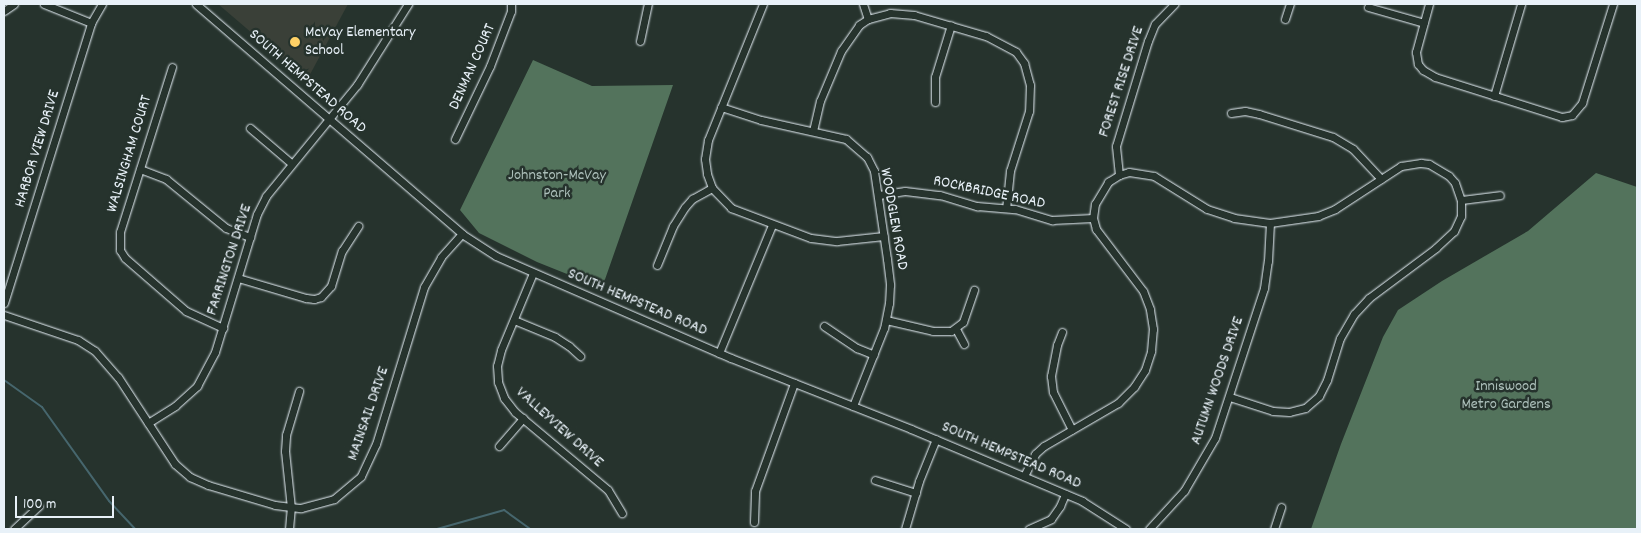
<!DOCTYPE html>
<html>
<head>
<meta charset="utf-8">
<style>
  body { margin:0 }
  #map { position:relative; width:1641px; height:533px; overflow:hidden; background:#26332d; font-family:Dekko,sans-serif }
  div>[style] { position:absolute }
  [style*='--x'] { left:calc(var(--x)*1px); top:calc(var(--y)*1px); width:calc(var(--w)*1px); rotate:calc(var(--a)*1deg) }
  .built>* { inset:0; background:#3a4038 }
  .green>* { inset:0; background:#53735c }
  .stream>* { height:2px; margin:-1px; padding:0 1px; transform-origin:1px; border-radius:1px; background:#46666d }
  .roads { filter:drop-shadow(0 0 1px #e8f1f8) drop-shadow(0 0 1px #e8f1f8) }
  .minor>* { height:7px; margin:-3.5px; padding:0 3.5px; transform-origin:3.5px; border-radius:3.5px; background:#26332d }
  .dots>* { width:14px; height:14px; translate:-50% -50%; box-sizing:border-box; border:2px solid #26332d; border-radius:50% }
  span { translate:-50% -50%; white-space:nowrap; text-align:center; line-height:1.15; -webkit-text-stroke:5px #26332d; paint-order:stroke }
  .poi-label { font-size:16px; color:#e8f1f8 }
  .left { translate:0 -50%; text-align:left }
  .street-label { font-size:16px; color:#e8f1f8 }
  .park-label { font-size:16px; color:#acbfba }
  .frame { position:absolute; inset:0; border:5px solid #e8f1f8; pointer-events:none }
  .scale { position:absolute; left:15px; top:496px; width:99px; height:22px; box-sizing:border-box; border:2px solid #e8f1f8; border-top:0; padding-left:6px; font-size:15px; line-height:18px; white-space:nowrap; color:#e8f1f8; -webkit-text-stroke:4px #26332d; paint-order:stroke }
</style>
</head>
<body>
<div id="map">
  <div class="built">
    <i style="clip-path:polygon(218px 4px,348px 4px,307px 80px)"></i>
  </div>
  <div class="green">
    <i style="clip-path:polygon(533px 60px,592px 86px,673px 85px,602px 288px,537px 262px,479px 233px,460px 210px)"></i>
    <i style="clip-path:polygon(1596px 173px,1637px 187px,1637px 529px,1311px 529px,1341px 444px,1383px 337px,1398px 310px,1442px 281px,1528px 231px)"></i>
  </div>
  <div class="stream">
    <i style="--x:4;--y:380;--w:47;--a:35.4"></i>
    <i style="--x:42;--y:407;--w:115;--a:54.5"></i>
    <i style="--x:109;--y:501;--w:38;--a:47"></i>
    <i style="--x:437;--y:529;--w:70;--a:-15.8"></i>
    <i style="--x:504;--y:510;--w:32;--a:36"></i>
  </div>
  <div class="roads">
    <div class="minor">
      <i style="--x:44;--y:4;--w:51;--a:22"></i>
      <i style="--x:196;--y:4;--w:352;--a:40.8"></i>
      <i style="--x:462;--y:234;--w:40;--a:32.9"></i>
      <i style="--x:496;--y:256;--w:256;--a:23.5"></i>
      <i style="--x:731;--y:358;--w:193;--a:21.5"></i>
      <i style="--x:911;--y:429;--w:186;--a:22.8"></i>
      <i style="--x:1082;--y:501;--w:52;--a:32.5"></i>
      <i style="--x:763;--y:4;--w:147;--a:112"></i>
      <i style="--x:708;--y:140;--w:19;--a:99"></i>
      <i style="--x:705;--y:159;--w:15;--a:82"></i>
      <i style="--x:707;--y:174;--w:15;--a:70"></i>
      <i style="--x:712;--y:188;--w:28;--a:46"></i>
      <i style="--x:731;--y:208;--w:85;--a:20.6"></i>
      <i style="--x:811;--y:238;--w:26;--a:7"></i>
      <i style="--x:837;--y:241;--w:47;--a:-6.1"></i>
      <i style="--x:863;--y:4;--w:16;--a:72"></i>
      <i style="--x:1429;--y:4;--w:50;--a:105.2"></i>
      <i style="--x:1416;--y:52;--w:12;--a:81"></i>
      <i style="--x:1418;--y:64;--w:8;--a:50"></i>
      <i style="--x:1423;--y:70;--w:14;--a:30"></i>
      <i style="--x:1435;--y:77;--w:133;--a:17.5"></i>
      <i style="--x:1562;--y:117;--w:10;--a:-11"></i>
      <i style="--x:1572;--y:115;--w:16;--a:-50"></i>
      <i style="--x:1582;--y:103;--w:104;--a:-72.6"></i>
      <i style="--x:1368;--y:7;--w:58;--a:15.9"></i>
      <i style="--x:4;--y:11;--w:12;--a:-35"></i>
      <i style="--x:1285;--y:19;--w:16;--a:-72"></i>
      <i style="--x:640;--y:41;--w:38;--a:-78"></i>
      <i style="--x:172;--y:67;--w:173;--a:107.5"></i>
      <i style="--x:120;--y:232;--w:18;--a:90"></i>
      <i style="--x:120;--y:250;--w:9;--a:58"></i>
      <i style="--x:125;--y:258;--w:81;--a:41"></i>
      <i style="--x:186;--y:311;--w:41;--a:24.7"></i>
      <i style="--x:1494;--y:96;--w:96;--a:-73.6"></i>
      <i style="--x:935;--y:102;--w:25;--a:-90"></i>
      <i style="--x:935;--y:77;--w:54;--a:-72.9"></i>
      <i style="--x:721;--y:107;--w:42;--a:18"></i>
      <i style="--x:761;--y:120;--w:87;--a:12.6"></i>
      <i style="--x:846;--y:139;--w:28;--a:41"></i>
      <i style="--x:867;--y:157;--w:16;--a:63"></i>
      <i style="--x:874;--y:171;--w:89;--a:81.6"></i>
      <i style="--x:887;--y:259;--w:26;--a:83"></i>
      <i style="--x:890;--y:285;--w:18;--a:93"></i>
      <i style="--x:889;--y:303;--w:25;--a:101"></i>
      <i style="--x:884;--y:328;--w:84;--a:111.7"></i>
      <i style="--x:1231;--y:113;--w:14;--a:-8"></i>
      <i style="--x:1245;--y:111;--w:14;--a:12"></i>
      <i style="--x:1259;--y:114;--w:77;--a:17.3"></i>
      <i style="--x:1333;--y:137;--w:23;--a:31"></i>
      <i style="--x:1353;--y:149;--w:41;--a:47"></i>
      <i style="--x:250;--y:128;--w:54;--a:40.5"></i>
      <i style="--x:813;--y:131;--w:31;--a:-77"></i>
      <i style="--x:820;--y:101;--w:54;--a:-67.2"></i>
      <i style="--x:841;--y:51;--w:32;--a:-55"></i>
      <i style="--x:859;--y:25;--w:11;--a:-34"></i>
      <i style="--x:868;--y:19;--w:23;--a:-15"></i>
      <i style="--x:890;--y:13;--w:24;--a:5"></i>
      <i style="--x:914;--y:15;--w:75;--a:16.3"></i>
      <i style="--x:986;--y:36;--w:34;--a:28"></i>
      <i style="--x:1016;--y:52;--w:14;--a:54"></i>
      <i style="--x:1024;--y:63;--w:23;--a:75"></i>
      <i style="--x:1030;--y:85;--w:26;--a:92"></i>
      <i style="--x:1029;--y:111;--w:63;--a:107.6"></i>
      <i style="--x:1010;--y:171;--w:36;--a:96"></i>
      <i style="--x:455;--y:139;--w:81;--a:-64.4"></i>
      <i style="--x:490;--y:66;--w:59;--a:-69.1"></i>
      <i style="--x:511;--y:11;--w:7;--a:-90"></i>
      <i style="--x:140;--y:169;--w:28;--a:21"></i>
      <i style="--x:166;--y:179;--w:77;--a:39.2"></i>
      <i style="--x:226;--y:228;--w:26;--a:21"></i>
      <i style="--x:1119;--y:175;--w:29;--a:-96"></i>
      <i style="--x:1116;--y:146;--w:110;--a:-73.1"></i>
      <i style="--x:1148;--y:41;--w:18;--a:-68"></i>
      <i style="--x:1155;--y:24;--w:28;--a:-46"></i>
      <i style="--x:879;--y:195;--w:26;--a:-9"></i>
      <i style="--x:905;--y:191;--w:35;--a:7"></i>
      <i style="--x:940;--y:195;--w:39;--a:17"></i>
      <i style="--x:977;--y:206;--w:38;--a:5"></i>
      <i style="--x:1015;--y:209;--w:39;--a:17"></i>
      <i style="--x:1052;--y:220;--w:41;--a:-2.8"></i>
      <i style="--x:1461;--y:200;--w:39;--a:-7"></i>
      <i style="--x:657;--y:265;--w:42;--a:-67.7"></i>
      <i style="--x:673;--y:226;--w:22;--a:-58"></i>
      <i style="--x:685;--y:207;--w:11;--a:-49"></i>
      <i style="--x:692;--y:199;--w:23;--a:-29"></i>
      <i style="--x:533;--y:273;--w:83;--a:112.6"></i>
      <i style="--x:501;--y:350;--w:16;--a:104"></i>
      <i style="--x:497;--y:366;--w:16;--a:86"></i>
      <i style="--x:498;--y:382;--w:17;--a:69"></i>
      <i style="--x:504;--y:398;--w:18;--a:52"></i>
      <i style="--x:515;--y:412;--w:121;--a:40"></i>
      <i style="--x:608;--y:490;--w:27;--a:59"></i>
      <i style="--x:238;--y:278;--w:71;--a:16.4"></i>
      <i style="--x:306;--y:298;--w:8;--a:7"></i>
      <i style="--x:314;--y:299;--w:7;--a:-16"></i>
      <i style="--x:321;--y:297;--w:15;--a:-48"></i>
      <i style="--x:331;--y:286;--w:37;--a:-73"></i>
      <i style="--x:342;--y:251;--w:30;--a:-57"></i>
      <i style="--x:4;--y:303;--w:293;--a:-72.7"></i>
      <i style="--x:91;--y:23;--w:22;--a:-60"></i>
      <i style="--x:4;--y:315;--w:78;--a:18.7"></i>
      <i style="--x:78;--y:340;--w:20;--a:33"></i>
      <i style="--x:95;--y:351;--w:35;--a:49"></i>
      <i style="--x:118;--y:377;--w:104;--a:56.8"></i>
      <i style="--x:175;--y:464;--w:20;--a:41"></i>
      <i style="--x:190;--y:477;--w:20;--a:24"></i>
      <i style="--x:208;--y:485;--w:70;--a:16.6"></i>
      <i style="--x:275;--y:505;--w:26;--a:7"></i>
      <i style="--x:301;--y:508;--w:34;--a:-15"></i>
      <i style="--x:334;--y:499;--w:35;--a:-40"></i>
      <i style="--x:361;--y:476;--w:35;--a:-65"></i>
      <i style="--x:376;--y:444;--w:164;--a:-73"></i>
      <i style="--x:424;--y:287;--w:34;--a:-60"></i>
      <i style="--x:441;--y:257;--w:31;--a:-48"></i>
      <i style="--x:514;--y:320;--w:44;--a:22.5"></i>
      <i style="--x:555;--y:337;--w:17;--a:33"></i>
      <i style="--x:569;--y:346;--w:15;--a:42"></i>
      <i style="--x:886;--y:320;--w:48;--a:13.2"></i>
      <i style="--x:933;--y:331;--w:18;--a:0"></i>
      <i style="--x:951;--y:331;--w:15;--a:-37"></i>
      <i style="--x:963;--y:322;--w:34;--a:-71"></i>
      <i style="--x:824;--y:326;--w:40;--a:34"></i>
      <i style="--x:857;--y:348;--w:18;--a:22"></i>
      <i style="--x:956;--y:329;--w:17;--a:62"></i>
      <i style="--x:1062;--y:332;--w:14;--a:111"></i>
      <i style="--x:1057;--y:345;--w:32;--a:101"></i>
      <i style="--x:1051;--y:376;--w:16;--a:83"></i>
      <i style="--x:1053;--y:392;--w:42;--a:63.4"></i>
      <i style="--x:719;--y:353;--w:139;--a:-67.5"></i>
      <i style="--x:148;--y:423;--w:32;--a:-32"></i>
      <i style="--x:175;--y:406;--w:30;--a:-42"></i>
      <i style="--x:197;--y:386;--w:38;--a:-62"></i>
      <i style="--x:215;--y:352;--w:144;--a:-73.1"></i>
      <i style="--x:257;--y:214;--w:20;--a:-63"></i>
      <i style="--x:266;--y:196;--w:144;--a:-50.7"></i>
      <i style="--x:357;--y:85;--w:96;--a:-57.8"></i>
      <i style="--x:499;--y:446;--w:37;--a:-49"></i>
      <i style="--x:1024;--y:476;--w:25;--a:-63"></i>
      <i style="--x:1035;--y:454;--w:12;--a:-42"></i>
      <i style="--x:1044;--y:446;--w:86;--a:-30.2"></i>
      <i style="--x:1118;--y:403;--w:23;--a:-45"></i>
      <i style="--x:1134;--y:387;--w:20;--a:-57"></i>
      <i style="--x:1145;--y:370;--w:20;--a:-72"></i>
      <i style="--x:1151;--y:351;--w:22;--a:-85"></i>
      <i style="--x:1153;--y:329;--w:20;--a:-99"></i>
      <i style="--x:1150;--y:309;--w:19;--a:-111"></i>
      <i style="--x:1143;--y:291;--w:78;--a:-127.2"></i>
      <i style="--x:1096;--y:229;--w:11;--a:-105"></i>
      <i style="--x:1093;--y:218;--w:14;--a:-82"></i>
      <i style="--x:1095;--y:204;--w:26;--a:-59"></i>
      <i style="--x:1108;--y:182;--w:13;--a:-32"></i>
      <i style="--x:1119;--y:175;--w:10;--a:-17"></i>
      <i style="--x:1129;--y:172;--w:25;--a:9"></i>
      <i style="--x:1154;--y:176;--w:62;--a:31.9"></i>
      <i style="--x:1207;--y:209;--w:28;--a:18"></i>
      <i style="--x:1234;--y:218;--w:36;--a:8"></i>
      <i style="--x:1270;--y:223;--w:49;--a:-8.3"></i>
      <i style="--x:1318;--y:216;--w:18;--a:-22"></i>
      <i style="--x:1335;--y:209;--w:79;--a:-33.1"></i>
      <i style="--x:1401;--y:166;--w:20;--a:-9"></i>
      <i style="--x:1421;--y:163;--w:8;--a:7"></i>
      <i style="--x:1429;--y:164;--w:23;--a:31"></i>
      <i style="--x:1449;--y:176;--w:9;--a:49"></i>
      <i style="--x:1455;--y:183;--w:18;--a:71"></i>
      <i style="--x:1461;--y:200;--w:16;--a:90"></i>
      <i style="--x:1461;--y:216;--w:17;--a:115"></i>
      <i style="--x:1454;--y:231;--w:25;--a:137"></i>
      <i style="--x:1436;--y:248;--w:84;--a:143.3"></i>
      <i style="--x:1369;--y:298;--w:22;--a:133"></i>
      <i style="--x:1354;--y:314;--w:28;--a:120"></i>
      <i style="--x:1340;--y:338;--w:44;--a:107.2"></i>
      <i style="--x:1327;--y:380;--w:18;--a:117"></i>
      <i style="--x:1319;--y:396;--w:18;--a:139"></i>
      <i style="--x:1305;--y:408;--w:16;--a:166"></i>
      <i style="--x:1289;--y:412;--w:16;--a:-176"></i>
      <i style="--x:1273;--y:411;--w:45;--a:-162"></i>
      <i style="--x:875;--y:480;--w:43;--a:17.6"></i>
      <i style="--x:754;--y:522;--w:31;--a:-88"></i>
      <i style="--x:755;--y:491;--w:115;--a:-70.1"></i>
      <i style="--x:14;--y:529;--w:34;--a:-43"></i>
      <i style="--x:289;--y:529;--w:21;--a:-85"></i>
      <i style="--x:291;--y:508;--w:57;--a:-96"></i>
      <i style="--x:285;--y:451;--w:16;--a:-86"></i>
      <i style="--x:286;--y:435;--w:46;--a:-73.5"></i>
      <i style="--x:905;--y:529;--w:50;--a:-73.7"></i>
      <i style="--x:919;--y:481;--w:45;--a:-68"></i>
      <i style="--x:1029;--y:529;--w:24;--a:-24"></i>
      <i style="--x:1051;--y:519;--w:16;--a:-55"></i>
      <i style="--x:1060;--y:506;--w:13;--a:-67"></i>
      <i style="--x:1149;--y:529;--w:52;--a:-47.4"></i>
      <i style="--x:1184;--y:491;--w:61;--a:-59.7"></i>
      <i style="--x:1215;--y:438;--w:158;--a:-71.9"></i>
      <i style="--x:1264;--y:288;--w:27;--a:-82"></i>
      <i style="--x:1268;--y:261;--w:38;--a:-87"></i>
      <i style="--x:1274;--y:529;--w:23;--a:-72"></i>
    </div>
  </div>
  <div class="dots">
    <i style="left:295px;top:42px;background:#ffd166"></i>
  </div>
  <div class="poi-label">
    <span class="left" style="left:305px;top:42px">McVay Elementary<br>School</span>
  </div>
  <div class="street-label">
    <span style="left:473px;top:67px;rotate:-66deg">DENMAN COURT</span>
    <span style="left:307px;top:82px;rotate:41deg">SOUTH HEMPSTEAD ROAD</span>
    <span style="left:1122px;top:82px;rotate:-72deg">FOREST RISE DRIVE</span>
    <span style="left:38px;top:149px;rotate:-73deg">HARBOR VIEW DRIVE</span>
    <span style="left:130px;top:154px;rotate:-73deg">WALSINGHAM COURT</span>
    <span style="left:989px;top:193px;rotate:12deg">ROCKBRIDGE ROAD</span>
    <span style="left:893px;top:219px;rotate:80deg">WOODGLEN ROAD</span>
    <span style="left:230px;top:260px;rotate:-72deg">FARRINGTON DRIVE</span>
    <span style="left:637px;top:303px;rotate:23deg">SOUTH HEMPSTEAD ROAD</span>
    <span style="left:1218px;top:381px;rotate:-71deg">AUTUMN WOODS DRIVE</span>
    <span style="left:369px;top:414px;rotate:-71deg">MAINSAIL DRIVE</span>
    <span style="left:559px;top:428px;rotate:42deg">VALLEYVIEW DRIVE</span>
    <span style="left:1011px;top:456px;rotate:23deg">SOUTH HEMPSTEAD ROAD</span>
  </div>
  <div class="park-label">
    <span style="left:557px;top:185px">Johnston-McVay<br>Park</span>
    <span style="left:1506px;top:396px">Inniswood<br>Metro Gardens</span>
  </div>
  <div class="frame"></div>
  <div class="scale">100 m</div>
</div>
</body>
</html>
